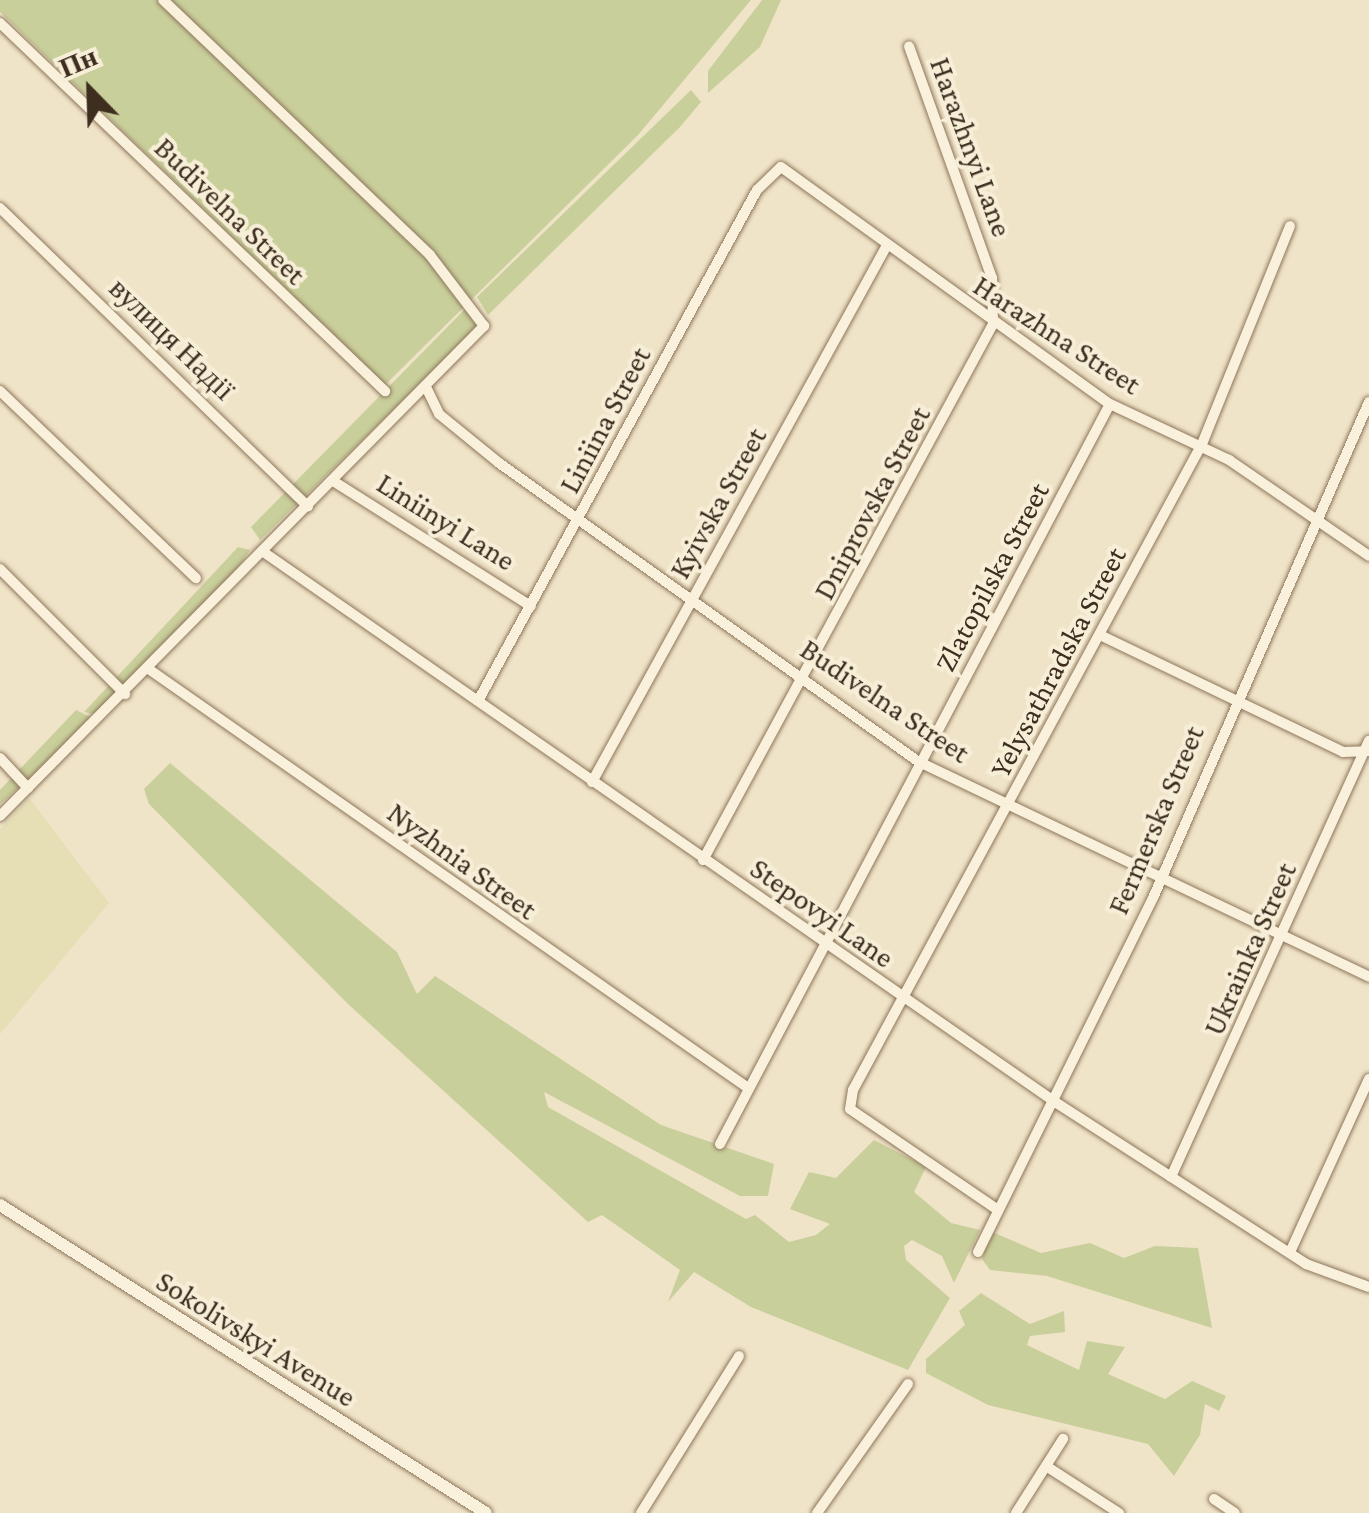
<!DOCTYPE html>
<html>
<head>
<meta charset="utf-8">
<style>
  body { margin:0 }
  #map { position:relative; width:1369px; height:1513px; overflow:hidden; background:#f0e4c8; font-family:"Crimson Pro",serif }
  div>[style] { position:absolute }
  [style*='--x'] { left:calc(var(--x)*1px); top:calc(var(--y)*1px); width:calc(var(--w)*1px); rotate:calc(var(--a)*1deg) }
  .farmland>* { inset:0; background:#e6deb5 }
  .green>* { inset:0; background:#c9cf9b }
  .roads { filter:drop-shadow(0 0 2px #8d765c) drop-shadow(0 0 2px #8d765c) }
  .minor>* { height:10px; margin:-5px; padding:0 5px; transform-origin:5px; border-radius:5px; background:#faf1dc }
  .tertiary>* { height:12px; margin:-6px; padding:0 6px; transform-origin:6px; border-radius:6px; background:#faf1dc }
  span { translate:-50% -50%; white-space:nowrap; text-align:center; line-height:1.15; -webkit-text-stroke:8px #f7eed8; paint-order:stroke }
  .street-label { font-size:30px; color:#3d2e20 }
  .north { position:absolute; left:40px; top:40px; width:100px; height:100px; -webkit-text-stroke:8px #f7eed8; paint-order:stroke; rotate:337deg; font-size:28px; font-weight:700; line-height:40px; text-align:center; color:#3d2e20 }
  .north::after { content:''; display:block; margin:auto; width:35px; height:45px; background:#3d2e20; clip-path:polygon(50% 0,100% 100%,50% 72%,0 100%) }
</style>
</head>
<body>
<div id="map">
  <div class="farmland">
    <i style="clip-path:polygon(29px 798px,109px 903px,0 1034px,0 829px)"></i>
  </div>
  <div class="green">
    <i style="clip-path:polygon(0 0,751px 0,638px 135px,385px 385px,0 12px)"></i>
    <i style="clip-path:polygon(762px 0,781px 0,760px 47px,708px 93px,708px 71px)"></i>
    <i style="clip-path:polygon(691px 90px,701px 102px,680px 127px,488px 315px,477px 297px)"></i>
    <i style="clip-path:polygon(468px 306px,477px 325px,469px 336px,260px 540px,251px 527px)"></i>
    <i style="clip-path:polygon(238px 547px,250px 550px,230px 579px,100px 715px,84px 712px)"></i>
    <i style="clip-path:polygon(76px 710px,90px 717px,75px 737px,0 804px,0 790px)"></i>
    <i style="clip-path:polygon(170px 763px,397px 952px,417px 994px,435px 976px,661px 1125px,774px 1164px,768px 1196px,740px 1196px,544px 1092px,548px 1107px,746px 1219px,755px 1215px,789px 1242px,816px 1235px,830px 1224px,790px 1209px,809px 1172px,836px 1178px,874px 1140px,926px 1167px,914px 1192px,951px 1223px,980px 1230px,954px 1283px,942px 1256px,912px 1240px,904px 1246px,906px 1260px,950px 1298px,908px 1370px,751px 1307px,694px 1272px,668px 1302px,680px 1270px,602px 1215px,588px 1222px,349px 1005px,149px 804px,144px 789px)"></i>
    <i style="clip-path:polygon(990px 1231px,1041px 1253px,1090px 1243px,1124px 1258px,1155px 1246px,1198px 1248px,1212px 1328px,1047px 1276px,990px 1270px,982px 1259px)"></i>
    <i style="clip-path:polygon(981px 1293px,1030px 1324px,1064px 1311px,1065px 1332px,1030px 1336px,1027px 1345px,1079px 1370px,1087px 1341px,1125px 1347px,1108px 1374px,1165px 1399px,1192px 1381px,1226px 1396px,1219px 1411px,1205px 1404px,1200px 1435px,1174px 1476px,1148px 1444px,988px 1405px,926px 1373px,926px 1359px,965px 1325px,959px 1311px)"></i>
  </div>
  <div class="roads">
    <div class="minor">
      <i style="--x:0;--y:23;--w:533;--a:43.71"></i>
      <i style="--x:0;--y:208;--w:429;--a:44.1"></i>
      <i style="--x:426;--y:387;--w:30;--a:64"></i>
      <i style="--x:439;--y:414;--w:77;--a:39.2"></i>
      <i style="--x:499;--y:463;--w:516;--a:35.45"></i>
      <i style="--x:919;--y:762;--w:499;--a:25.5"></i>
      <i style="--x:0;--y:391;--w:271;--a:43.7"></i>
      <i style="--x:333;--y:481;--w:234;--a:32.3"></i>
      <i style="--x:262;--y:551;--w:966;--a:34.79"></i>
      <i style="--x:1055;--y:1102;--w:299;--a:32.8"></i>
      <i style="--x:1306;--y:1264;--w:67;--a:20.1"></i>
      <i style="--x:0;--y:569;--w:177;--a:45"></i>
      <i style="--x:1100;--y:635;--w:270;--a:25.7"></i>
      <i style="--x:1343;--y:752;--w:25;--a:-2"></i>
      <i style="--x:150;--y:670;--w:730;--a:34.95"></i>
      <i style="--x:478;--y:701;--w:582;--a:-61.37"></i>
      <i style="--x:757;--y:190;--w:33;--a:-44"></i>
      <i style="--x:781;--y:167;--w:405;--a:35.8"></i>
      <i style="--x:1110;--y:404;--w:132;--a:25.2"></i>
      <i style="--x:1229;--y:460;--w:170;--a:34.4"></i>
      <i style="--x:0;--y:758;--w:41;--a:47"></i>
      <i style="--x:592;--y:782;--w:610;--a:-61.21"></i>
      <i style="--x:0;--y:816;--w:689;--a:-45.35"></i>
      <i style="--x:484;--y:326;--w:89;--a:-127.3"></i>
      <i style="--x:430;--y:255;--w:369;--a:-136.3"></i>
      <i style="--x:703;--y:860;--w:609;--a:-61.58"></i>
      <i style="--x:993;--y:324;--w:46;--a:-91.2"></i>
      <i style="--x:992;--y:278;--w:246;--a:-109.7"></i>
      <i style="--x:720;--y:1144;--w:836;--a:-62.21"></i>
      <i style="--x:1171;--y:1177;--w:479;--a:-65.6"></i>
      <i style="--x:998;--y:1210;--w:179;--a:-145.7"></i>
      <i style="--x:850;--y:1109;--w:19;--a:-81"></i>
      <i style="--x:853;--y:1090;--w:734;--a:-61.62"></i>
      <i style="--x:1202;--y:444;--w:235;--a:-68"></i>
      <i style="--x:1291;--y:1250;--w:188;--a:-65.5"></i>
      <i style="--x:978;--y:1252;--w:395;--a:-63.7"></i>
      <i style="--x:1153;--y:898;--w:541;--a:-66.47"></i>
      <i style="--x:1046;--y:1466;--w:87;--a:32.8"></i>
      <i style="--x:1214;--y:1499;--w:25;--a:34"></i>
      <i style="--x:641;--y:1513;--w:185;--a:-58"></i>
      <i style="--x:817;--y:1513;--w:158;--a:-54.8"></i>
      <i style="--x:1016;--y:1513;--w:88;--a:-57.6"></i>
    </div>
    <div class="tertiary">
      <i style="--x:0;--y:1205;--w:575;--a:32.36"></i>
    </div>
  </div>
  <div class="street-label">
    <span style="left:971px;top:147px;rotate:70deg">Harazhnyi Lane</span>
    <span style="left:230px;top:211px;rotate:44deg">Budivelna Street</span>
    <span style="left:1057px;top:335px;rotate:33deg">Harazhna Street</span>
    <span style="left:172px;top:339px;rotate:44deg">вулиця Надії</span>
    <span style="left:605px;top:420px;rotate:-62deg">Liniina Street</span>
    <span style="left:718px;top:503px;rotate:-61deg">Kyivska Street</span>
    <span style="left:872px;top:503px;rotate:-62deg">Dniprovska Street</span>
    <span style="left:446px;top:522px;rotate:32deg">Liniinyi Lane</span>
    <span style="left:992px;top:577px;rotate:-62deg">Zlatopilska Street</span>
    <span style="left:1058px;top:662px;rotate:-62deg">Yelysathradska Street</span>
    <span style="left:885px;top:701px;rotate:34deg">Budivelna Street</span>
    <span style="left:1156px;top:820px;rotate:-67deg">Fermerska Street</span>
    <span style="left:462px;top:861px;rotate:36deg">Nyzhnia Street</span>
    <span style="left:822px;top:913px;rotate:35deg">Stepovyi Lane</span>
    <span style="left:1250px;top:949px;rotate:-66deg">Ukrainka Street</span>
    <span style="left:256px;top:1339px;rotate:32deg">Sokolivskyi Avenue</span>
  </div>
  <div class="north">Пн</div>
</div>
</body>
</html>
